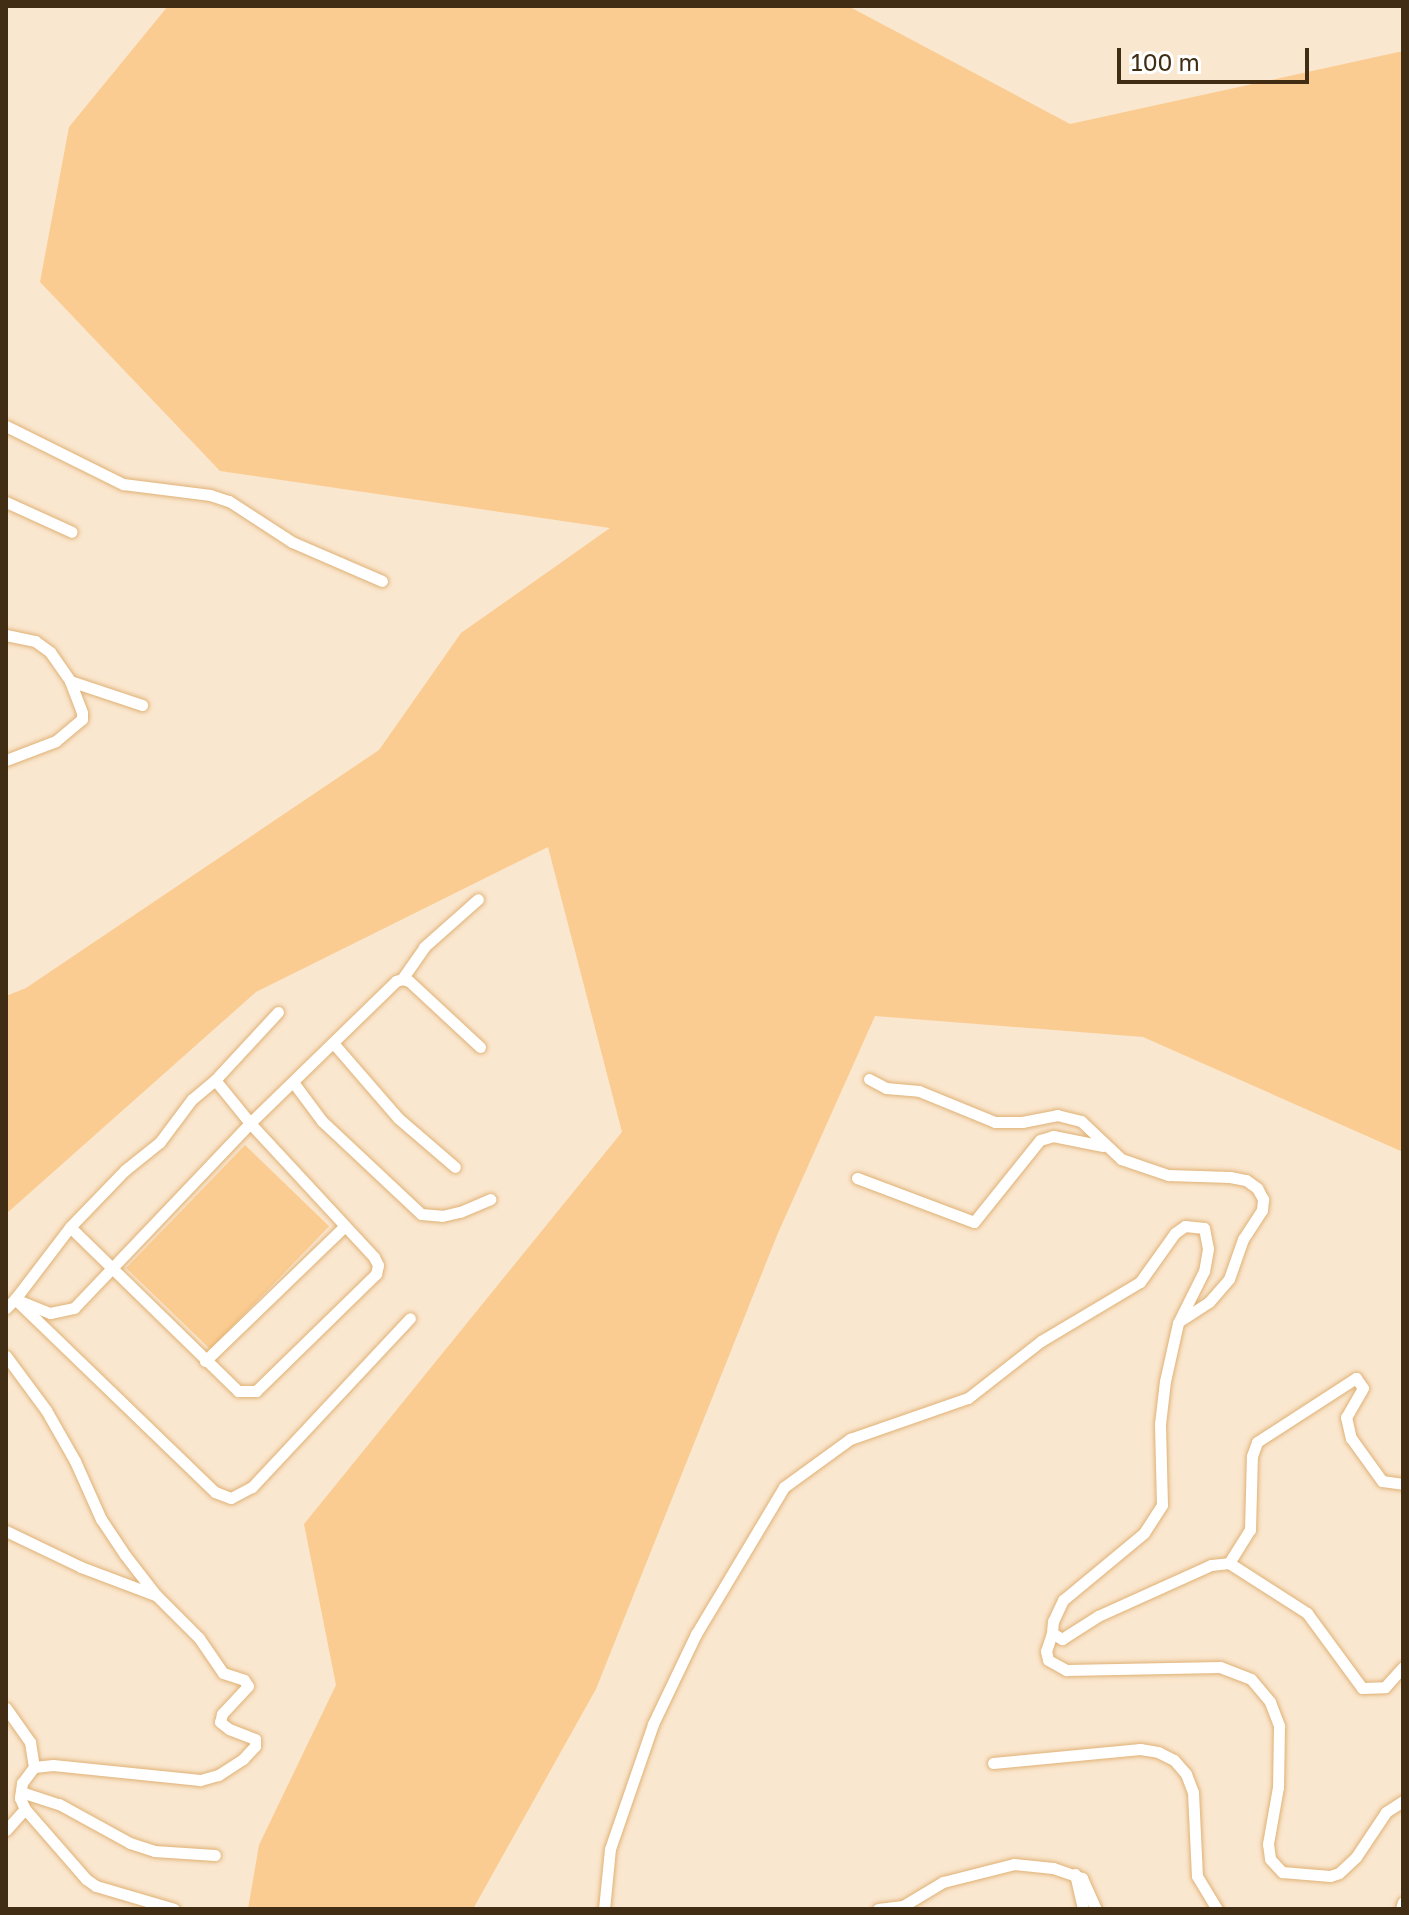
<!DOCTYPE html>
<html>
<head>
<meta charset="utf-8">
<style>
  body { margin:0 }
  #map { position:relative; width:1409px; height:1915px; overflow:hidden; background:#fae7cf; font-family:"Golos Text",sans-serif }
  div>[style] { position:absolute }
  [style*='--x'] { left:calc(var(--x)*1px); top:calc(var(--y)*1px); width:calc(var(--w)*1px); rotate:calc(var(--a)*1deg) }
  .green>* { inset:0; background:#fbcc91; transform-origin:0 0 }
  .roads { filter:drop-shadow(0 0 2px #e0b175) drop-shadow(0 0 2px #e0b175) }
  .minor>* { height:11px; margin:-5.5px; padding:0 5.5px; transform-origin:5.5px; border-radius:5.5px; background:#fff }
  span { translate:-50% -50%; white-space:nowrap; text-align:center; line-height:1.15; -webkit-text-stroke:8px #fff; paint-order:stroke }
  .frame { position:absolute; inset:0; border:8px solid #402d14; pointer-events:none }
  .scale { position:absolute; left:1117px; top:48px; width:192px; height:36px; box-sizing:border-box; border:4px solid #402d14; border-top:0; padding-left:10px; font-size:24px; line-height:28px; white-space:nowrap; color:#402d14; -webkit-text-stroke:6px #fff; paint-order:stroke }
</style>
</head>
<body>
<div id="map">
  <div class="green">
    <i style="clip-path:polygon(168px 6px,848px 6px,1070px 124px,1403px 51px,1403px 1152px,1143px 1037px,875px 1016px,778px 1233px,596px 1689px,473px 1909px,248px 1909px,259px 1845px,336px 1685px,304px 1524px,622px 1132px,548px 847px,256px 992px,6px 1214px,6px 996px,26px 988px,379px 750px,461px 633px,610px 528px,220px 471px,40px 282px,69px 127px)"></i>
    <i style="left:245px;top:1145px;width:117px;height:171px;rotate:44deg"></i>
  </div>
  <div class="roads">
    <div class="minor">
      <i style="--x:6;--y:426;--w:131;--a:26.4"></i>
      <i style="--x:123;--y:484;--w:88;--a:7.2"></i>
      <i style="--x:210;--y:495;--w:20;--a:18"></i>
      <i style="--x:229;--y:501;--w:75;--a:33.1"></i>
      <i style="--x:292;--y:542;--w:98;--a:23.4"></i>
      <i style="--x:6;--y:502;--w:72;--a:24.4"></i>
      <i style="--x:6;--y:635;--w:30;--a:12"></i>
      <i style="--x:35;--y:641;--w:19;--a:36"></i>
      <i style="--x:50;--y:652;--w:35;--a:55"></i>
      <i style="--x:70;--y:681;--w:34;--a:69"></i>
      <i style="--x:82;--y:713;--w:6;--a:90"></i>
      <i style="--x:82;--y:719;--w:34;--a:140"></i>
      <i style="--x:56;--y:741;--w:53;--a:159.2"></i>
      <i style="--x:70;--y:681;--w:76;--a:18.4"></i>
      <i style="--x:402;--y:979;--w:7;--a:16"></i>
      <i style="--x:409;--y:981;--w:97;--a:42.9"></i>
      <i style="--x:278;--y:1012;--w:93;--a:132.8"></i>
      <i style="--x:215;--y:1080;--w:30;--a:140"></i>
      <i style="--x:192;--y:1099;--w:54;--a:126.7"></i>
      <i style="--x:160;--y:1142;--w:45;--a:141.3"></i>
      <i style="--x:125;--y:1170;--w:79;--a:134"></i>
      <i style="--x:70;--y:1227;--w:91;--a:127.4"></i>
      <i style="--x:15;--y:1299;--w:278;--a:44"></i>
      <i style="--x:215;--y:1492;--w:17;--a:21"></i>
      <i style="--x:231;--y:1498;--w:24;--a:-28"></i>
      <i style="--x:252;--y:1487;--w:231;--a:-46.9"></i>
      <i style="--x:334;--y:1044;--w:98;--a:49.1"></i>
      <i style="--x:398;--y:1118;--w:75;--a:40.7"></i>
      <i style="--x:869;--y:1079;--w:19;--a:28"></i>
      <i style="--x:886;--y:1088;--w:33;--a:5"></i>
      <i style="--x:919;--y:1091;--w:82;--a:22.2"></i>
      <i style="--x:995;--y:1122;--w:27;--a:0"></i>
      <i style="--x:1022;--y:1122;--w:36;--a:-11"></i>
      <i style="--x:1057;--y:1115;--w:25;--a:14"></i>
      <i style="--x:1081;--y:1121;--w:55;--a:43.5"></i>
      <i style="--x:1121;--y:1159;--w:50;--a:18.8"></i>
      <i style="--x:1168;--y:1175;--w:62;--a:1.8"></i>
      <i style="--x:1230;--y:1177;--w:16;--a:11"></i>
      <i style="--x:1246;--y:1180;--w:14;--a:36"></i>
      <i style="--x:1257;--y:1188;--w:13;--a:61"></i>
      <i style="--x:1263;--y:1199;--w:11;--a:95"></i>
      <i style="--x:1262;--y:1210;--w:35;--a:123"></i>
      <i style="--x:1243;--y:1239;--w:42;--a:109.3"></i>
      <i style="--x:1229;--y:1279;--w:30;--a:131"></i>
      <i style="--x:1209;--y:1302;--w:33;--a:147"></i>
      <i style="--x:293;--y:1082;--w:49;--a:53.4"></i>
      <i style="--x:322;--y:1121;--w:136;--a:43.2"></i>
      <i style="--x:421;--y:1214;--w:21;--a:5"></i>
      <i style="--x:442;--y:1216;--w:18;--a:-13"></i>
      <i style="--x:460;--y:1212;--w:33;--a:-23"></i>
      <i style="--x:857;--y:1178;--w:125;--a:20.6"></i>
      <i style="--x:974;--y:1222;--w:105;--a:-51.2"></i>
      <i style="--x:1040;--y:1140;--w:14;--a:-17"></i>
      <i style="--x:1053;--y:1136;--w:51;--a:11.3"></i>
      <i style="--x:70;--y:1227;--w:235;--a:44.3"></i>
      <i style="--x:238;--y:1391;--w:18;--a:0"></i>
      <i style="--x:256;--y:1391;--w:168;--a:-44.3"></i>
      <i style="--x:376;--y:1274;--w:9;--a:-77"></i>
      <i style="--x:378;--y:1265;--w:9;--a:-117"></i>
      <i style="--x:374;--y:1257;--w:183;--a:-132.8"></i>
      <i style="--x:250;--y:1123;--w:55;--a:-129.1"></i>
      <i style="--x:6;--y:1308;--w:13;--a:-45"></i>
      <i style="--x:15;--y:1299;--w:38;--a:22"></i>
      <i style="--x:50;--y:1313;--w:25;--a:-12"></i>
      <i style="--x:74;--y:1308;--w:255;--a:-46.4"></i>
      <i style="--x:250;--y:1123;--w:204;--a:-44.2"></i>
      <i style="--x:396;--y:981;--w:6;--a:-18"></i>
      <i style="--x:402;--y:979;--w:39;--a:-55"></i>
      <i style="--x:424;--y:947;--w:72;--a:-41.6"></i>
      <i style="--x:6;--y:1356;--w:67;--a:53.5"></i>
      <i style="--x:46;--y:1410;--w:59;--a:60.4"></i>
      <i style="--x:75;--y:1461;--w:64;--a:65.9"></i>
      <i style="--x:101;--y:1519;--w:43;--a:56.3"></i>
      <i style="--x:125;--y:1555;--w:51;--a:52.2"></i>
      <i style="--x:156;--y:1595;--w:61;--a:45"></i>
      <i style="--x:199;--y:1638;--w:42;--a:55.6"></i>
      <i style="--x:223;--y:1673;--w:22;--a:18"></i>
      <i style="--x:244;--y:1680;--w:7;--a:56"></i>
      <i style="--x:248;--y:1686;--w:38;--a:133"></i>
      <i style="--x:222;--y:1714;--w:8;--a:104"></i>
      <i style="--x:220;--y:1722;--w:11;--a:38"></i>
      <i style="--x:229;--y:1729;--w:28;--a:21"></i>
      <i style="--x:255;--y:1739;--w:7;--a:90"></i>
      <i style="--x:255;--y:1746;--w:18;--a:133"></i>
      <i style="--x:243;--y:1759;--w:30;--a:147"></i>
      <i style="--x:218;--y:1775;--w:19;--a:164"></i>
      <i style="--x:200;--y:1780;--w:148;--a:-174.2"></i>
      <i style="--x:53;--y:1765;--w:19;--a:174"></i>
      <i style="--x:34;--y:1767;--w:20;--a:127"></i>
      <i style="--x:22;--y:1783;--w:15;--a:98"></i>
      <i style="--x:20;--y:1798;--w:12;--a:66"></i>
      <i style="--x:25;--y:1809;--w:93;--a:48.9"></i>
      <i style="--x:86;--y:1879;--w:12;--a:35"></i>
      <i style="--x:96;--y:1886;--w:81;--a:16.4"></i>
      <i style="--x:205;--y:1361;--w:194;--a:-44"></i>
      <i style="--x:6;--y:1531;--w:83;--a:25.6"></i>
      <i style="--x:81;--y:1567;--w:79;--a:20.7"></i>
      <i style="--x:1229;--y:1563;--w:39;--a:-58"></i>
      <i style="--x:1250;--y:1530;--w:74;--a:-88.5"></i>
      <i style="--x:1252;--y:1456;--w:15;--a:-70"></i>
      <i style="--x:1257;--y:1442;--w:118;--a:-32.9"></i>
      <i style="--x:1356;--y:1378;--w:12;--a:55"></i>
      <i style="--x:1363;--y:1388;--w:34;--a:120"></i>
      <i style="--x:1346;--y:1417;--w:22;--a:77"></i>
      <i style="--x:1351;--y:1438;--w:53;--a:54.2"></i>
      <i style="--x:1382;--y:1481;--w:21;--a:8"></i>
      <i style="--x:1052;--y:1633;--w:19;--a:108"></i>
      <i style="--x:1046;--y:1651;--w:9;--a:77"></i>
      <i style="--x:1048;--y:1660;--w:21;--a:29"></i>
      <i style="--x:1066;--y:1670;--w:154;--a:-1.1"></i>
      <i style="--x:1220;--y:1667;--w:33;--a:21"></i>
      <i style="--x:1251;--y:1679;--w:30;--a:50"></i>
      <i style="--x:1270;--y:1702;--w:26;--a:69"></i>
      <i style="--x:1279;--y:1726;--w:61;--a:90.9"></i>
      <i style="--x:1278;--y:1787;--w:58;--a:100"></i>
      <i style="--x:1268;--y:1844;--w:15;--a:82"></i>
      <i style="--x:1270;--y:1859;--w:18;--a:47"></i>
      <i style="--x:1282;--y:1872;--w:48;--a:4.8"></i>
      <i style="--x:1330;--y:1876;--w:9;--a:-18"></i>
      <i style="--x:1339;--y:1873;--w:23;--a:-43"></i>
      <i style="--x:1356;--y:1857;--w:54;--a:-56.3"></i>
      <i style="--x:1386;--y:1812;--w:20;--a:-33"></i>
      <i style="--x:6;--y:1708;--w:42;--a:54.8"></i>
      <i style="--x:30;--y:1742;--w:25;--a:81"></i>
      <i style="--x:993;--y:1763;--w:148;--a:-5.4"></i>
      <i style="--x:1140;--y:1749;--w:18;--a:9"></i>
      <i style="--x:1158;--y:1752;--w:18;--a:27"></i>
      <i style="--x:1174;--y:1760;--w:18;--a:49"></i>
      <i style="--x:1186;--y:1774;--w:19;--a:69"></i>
      <i style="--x:1193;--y:1792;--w:84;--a:87.3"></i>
      <i style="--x:1197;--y:1876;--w:39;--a:59"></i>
      <i style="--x:21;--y:1792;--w:40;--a:18"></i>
      <i style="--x:59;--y:1804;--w:81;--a:28.8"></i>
      <i style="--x:130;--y:1843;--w:25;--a:18"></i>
      <i style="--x:154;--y:1851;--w:61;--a:3.8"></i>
      <i style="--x:6;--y:1830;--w:28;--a:-48"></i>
      <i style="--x:1075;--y:1874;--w:36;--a:77"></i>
      <i style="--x:604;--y:1909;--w:60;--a:-84.3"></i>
      <i style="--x:610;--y:1849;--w:132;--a:-71"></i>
      <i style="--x:653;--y:1724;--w:100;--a:-64.5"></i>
      <i style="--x:696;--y:1634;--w:171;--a:-59.1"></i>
      <i style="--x:784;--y:1487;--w:82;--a:-36"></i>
      <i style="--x:850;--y:1439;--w:125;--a:-19.2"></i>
      <i style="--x:968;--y:1398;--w:93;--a:-38"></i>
      <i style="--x:1041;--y:1341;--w:115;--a:-30.8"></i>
      <i style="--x:1140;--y:1282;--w:60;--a:-54.5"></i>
      <i style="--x:1175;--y:1233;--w:12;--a:-35"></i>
      <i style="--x:1185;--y:1226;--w:19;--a:6"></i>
      <i style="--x:1204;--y:1228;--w:21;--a:79"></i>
      <i style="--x:1208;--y:1249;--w:22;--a:100"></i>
      <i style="--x:1204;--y:1271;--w:58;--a:116.6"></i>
      <i style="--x:1178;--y:1323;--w:59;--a:102.6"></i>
      <i style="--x:1165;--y:1381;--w:43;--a:96.6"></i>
      <i style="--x:1160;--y:1424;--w:81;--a:88.6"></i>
      <i style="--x:1162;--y:1505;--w:33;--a:123"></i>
      <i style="--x:1144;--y:1533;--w:105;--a:140.4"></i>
      <i style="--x:1063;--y:1600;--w:23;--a:115"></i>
      <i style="--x:1053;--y:1621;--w:12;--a:95"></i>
      <i style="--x:1052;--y:1633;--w:12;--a:31"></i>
      <i style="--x:1062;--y:1639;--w:43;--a:-32.6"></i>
      <i style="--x:1098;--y:1616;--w:124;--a:-24.3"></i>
      <i style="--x:1211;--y:1565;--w:18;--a:-6"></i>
      <i style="--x:1229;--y:1563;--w:93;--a:32.7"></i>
      <i style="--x:1307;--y:1613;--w:93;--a:53.7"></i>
      <i style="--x:1362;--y:1688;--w:23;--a:-2"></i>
      <i style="--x:1385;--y:1687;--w:27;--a:-48"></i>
      <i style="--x:878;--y:1909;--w:25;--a:-7"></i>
      <i style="--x:903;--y:1906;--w:47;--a:-31"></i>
      <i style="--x:943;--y:1882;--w:73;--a:-14.2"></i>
      <i style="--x:1014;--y:1864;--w:39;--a:6"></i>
      <i style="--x:1053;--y:1868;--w:31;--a:19"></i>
      <i style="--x:1082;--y:1878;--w:34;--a:66"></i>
      <i style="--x:1401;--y:1909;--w:7;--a:-74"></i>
    </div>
  </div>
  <div class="frame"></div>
  <div class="scale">100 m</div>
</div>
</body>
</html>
